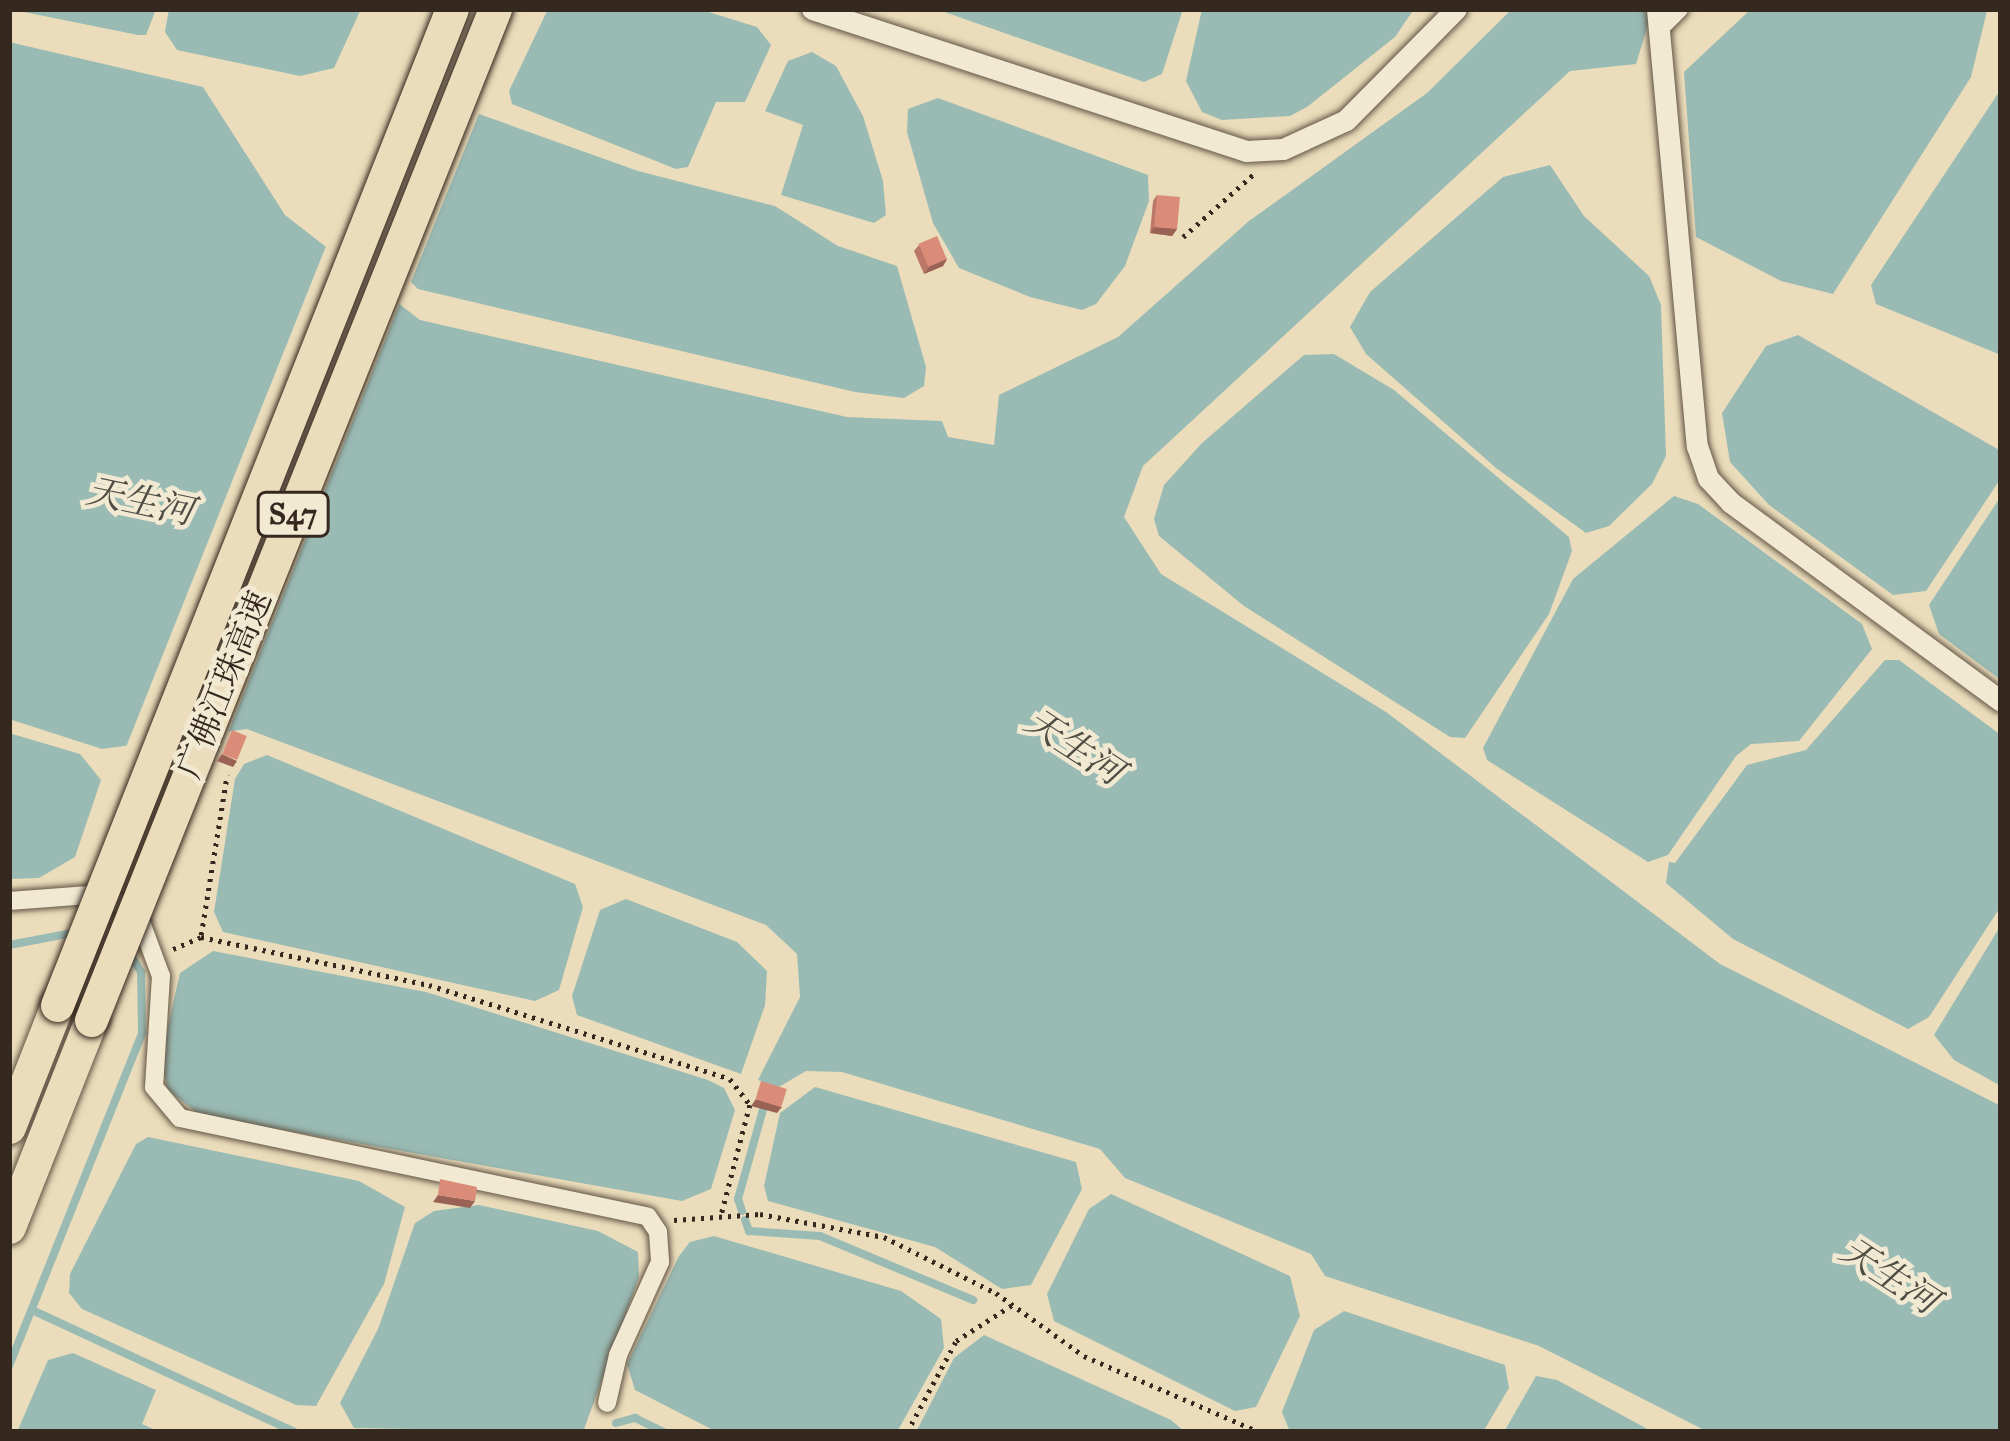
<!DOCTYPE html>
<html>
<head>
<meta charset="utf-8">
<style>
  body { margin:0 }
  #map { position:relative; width:2010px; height:1441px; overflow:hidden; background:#ebddbb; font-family:"IM FELL Great Primer","Noto Serif SC",serif }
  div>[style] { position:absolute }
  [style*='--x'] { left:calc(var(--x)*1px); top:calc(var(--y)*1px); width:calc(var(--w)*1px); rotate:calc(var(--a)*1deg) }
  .water>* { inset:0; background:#99bbb4 }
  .pier>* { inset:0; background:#ebddbb }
  .stream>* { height:8px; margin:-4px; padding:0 4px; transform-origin:4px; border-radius:4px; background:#99bbb4 }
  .path>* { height:4.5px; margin-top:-2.25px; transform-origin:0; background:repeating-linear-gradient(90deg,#35281f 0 3px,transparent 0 9px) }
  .roads { filter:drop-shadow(0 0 3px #625546) drop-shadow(0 0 3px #625546) }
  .minor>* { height:18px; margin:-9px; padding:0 9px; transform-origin:9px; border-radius:9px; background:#f2e9d3 }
  .tertiary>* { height:21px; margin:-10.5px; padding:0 10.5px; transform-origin:10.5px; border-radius:10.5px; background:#f2e9d3 }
  .motorway>* { height:33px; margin:-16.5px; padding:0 16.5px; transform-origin:16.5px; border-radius:16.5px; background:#ebddbb }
  .bridges { filter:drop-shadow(0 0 3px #35281f) drop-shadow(0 0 3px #35281f) }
  .motorway-bridge>* { height:33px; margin:-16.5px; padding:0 16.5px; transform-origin:16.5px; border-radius:16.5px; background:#ebddbb }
  .wall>* { inset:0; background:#bb7868 }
  .shaded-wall>* { inset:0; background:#996255 }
  .building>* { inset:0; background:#da8c79; transform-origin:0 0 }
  span { translate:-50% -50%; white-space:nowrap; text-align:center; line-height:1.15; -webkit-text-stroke:9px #f2e9d3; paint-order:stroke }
  .shield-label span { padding:3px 9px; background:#f2e9d3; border:3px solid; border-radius:9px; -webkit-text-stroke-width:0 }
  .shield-label { font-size:30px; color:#35281f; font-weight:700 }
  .street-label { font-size:33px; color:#35281f }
  .water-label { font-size:36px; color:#4e4d44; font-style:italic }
  .frame { position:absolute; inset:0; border:12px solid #35281f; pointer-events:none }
</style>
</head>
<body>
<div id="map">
  <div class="water">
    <i style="clip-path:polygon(9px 9px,156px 9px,146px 35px,138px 35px)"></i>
    <i style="clip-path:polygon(169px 9px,361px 9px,334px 68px,300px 76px,177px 50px,165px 32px)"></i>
    <i style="clip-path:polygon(548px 9px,699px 9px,757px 27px,771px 45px,745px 102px,716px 102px,688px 167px,676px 169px,512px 104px,509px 91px)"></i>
    <i style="clip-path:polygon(936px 9px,1183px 9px,1162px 74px,1144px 82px)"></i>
    <i style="clip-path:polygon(1202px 9px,1414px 9px,1395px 37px,1307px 107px,1290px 116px,1222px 120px,1202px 112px,1186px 81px)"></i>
    <i style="clip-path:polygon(1512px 9px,1653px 9px,1636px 64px,1570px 71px,1143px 466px,1124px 517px,1161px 574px,1386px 712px,1720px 964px,2001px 1106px,2001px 1432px,1708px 1432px,1539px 1346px,1325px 1276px,1311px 1254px,1125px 1178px,1100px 1149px,842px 1072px,806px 1071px,777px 1088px,758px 1080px,800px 997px,797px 954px,766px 925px,247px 729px,102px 749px,9px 719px,9px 42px,203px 87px,285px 215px,420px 320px,847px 417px,942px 421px,948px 437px,994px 445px,999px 395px,1118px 337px,1249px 221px,1427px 93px)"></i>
    <i style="clip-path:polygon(1751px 9px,1987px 11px,1971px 77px,1833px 294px,1781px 281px,1696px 237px,1684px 72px)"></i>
    <i style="clip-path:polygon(812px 52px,836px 66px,863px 116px,883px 181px,886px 215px,874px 223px,781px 195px,803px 125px,765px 111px,788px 61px)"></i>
    <i style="clip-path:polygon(2001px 89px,2001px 355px,1876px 304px,1871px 285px)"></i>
    <i style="clip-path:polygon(938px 98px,1148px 175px,1149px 201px,1125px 266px,1096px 304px,1082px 310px,1030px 297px,959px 268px,933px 223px,907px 132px,908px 109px)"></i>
    <i style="clip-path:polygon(479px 114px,638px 171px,775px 206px,838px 246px,897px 266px,926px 367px,924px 386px,904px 398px,855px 392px,418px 289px,411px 282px)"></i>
    <i style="clip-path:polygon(1550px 165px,1584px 216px,1649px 276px,1661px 305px,1666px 456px,1652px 484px,1609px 526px,1586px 533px,1496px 468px,1366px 354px,1350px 327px,1370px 292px,1503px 177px)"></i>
    <i style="clip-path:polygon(1798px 335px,2001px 451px,2001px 478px,1926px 591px,1893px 595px,1769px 505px,1730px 462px,1722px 413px,1766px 346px)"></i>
    <i style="clip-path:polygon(1334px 354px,1394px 390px,1569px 537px,1572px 551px,1549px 614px,1465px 738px,1450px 737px,1244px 606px,1159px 536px,1154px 519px,1164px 485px,1202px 443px,1304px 355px)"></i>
    <i style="clip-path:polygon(1674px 496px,1698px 504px,1862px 624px,1872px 649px,1799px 741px,1751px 744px,1736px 756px,1668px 855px,1648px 862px,1487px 760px,1483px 748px,1573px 579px)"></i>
    <i style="clip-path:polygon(2001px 496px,2001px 680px,1939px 634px,1929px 605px)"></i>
    <i style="clip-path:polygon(1885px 660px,1899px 660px,2001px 735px,2001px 906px,1929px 1017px,1908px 1029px,1733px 939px,1666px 883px,1669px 862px,1675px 863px,1747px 765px,1806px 750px)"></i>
    <i style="clip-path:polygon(9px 733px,80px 754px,101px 780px,75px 857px,39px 878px,9px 879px)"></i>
    <i style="clip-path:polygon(267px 755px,575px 884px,583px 907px,559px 990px,535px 1001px,223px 932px,214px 912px,235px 779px,244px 764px)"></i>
    <i style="clip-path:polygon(626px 899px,737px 942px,767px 971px,765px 1005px,741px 1074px,577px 1015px,572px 996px,600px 910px)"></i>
    <i style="clip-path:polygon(2001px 925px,2001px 1086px,1954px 1060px,1934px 1035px)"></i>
    <i style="clip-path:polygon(213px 951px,426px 992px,708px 1080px,724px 1088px,735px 1110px,711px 1189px,682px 1201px,200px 1115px,168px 1090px,161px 1058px,180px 973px)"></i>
    <i style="clip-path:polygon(815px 1087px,1076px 1162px,1082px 1189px,1031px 1285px,1002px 1289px,935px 1247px,768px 1201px,764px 1186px,780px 1113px)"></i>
    <i style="clip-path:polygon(148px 1137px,359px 1181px,405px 1207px,384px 1284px,316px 1406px,296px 1405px,82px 1309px,69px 1293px,70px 1274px,136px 1144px)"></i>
    <i style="clip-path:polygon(1111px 1194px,1290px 1276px,1300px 1316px,1256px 1407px,1235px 1411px,1054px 1321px,1047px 1294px,1089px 1209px)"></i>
    <i style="clip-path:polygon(479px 1205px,598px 1231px,638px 1252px,639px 1277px,583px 1432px,354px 1428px,340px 1403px,378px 1329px,415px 1223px,434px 1211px)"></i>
    <i style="clip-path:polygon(714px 1236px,901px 1291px,941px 1319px,944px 1348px,897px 1432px,717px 1432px,635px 1390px,627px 1364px,679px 1256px,690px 1242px)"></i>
    <i style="clip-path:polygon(1344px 1311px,1505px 1365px,1509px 1388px,1483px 1432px,1290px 1432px,1282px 1412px,1314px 1330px)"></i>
    <i style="clip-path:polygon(984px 1335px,1171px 1420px,1185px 1432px,916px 1432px,954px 1358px)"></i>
    <i style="clip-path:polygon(73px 1353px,156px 1390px,142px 1424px,160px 1432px,17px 1432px,48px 1360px)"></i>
    <i style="clip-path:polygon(1536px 1376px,1557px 1380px,1653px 1432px,1504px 1432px)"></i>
  </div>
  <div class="pier">
    <i style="clip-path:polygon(328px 241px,402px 298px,226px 738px,124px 752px)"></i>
  </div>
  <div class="stream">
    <i style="--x:9;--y:945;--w:70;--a:-10.7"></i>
    <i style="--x:742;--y:1211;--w:13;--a:-108"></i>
    <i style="--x:738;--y:1199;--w:101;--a:-74.4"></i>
    <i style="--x:745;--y:1220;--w:12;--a:70"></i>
    <i style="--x:749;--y:1231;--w:71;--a:4"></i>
    <i style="--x:820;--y:1236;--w:166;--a:22.7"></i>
    <i style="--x:32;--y:1310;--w:290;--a:24.9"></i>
    <i style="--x:9;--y:1366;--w:359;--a:-68.2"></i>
    <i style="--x:142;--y:1033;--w:61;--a:-90.9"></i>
    <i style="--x:141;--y:972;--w:22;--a:-122"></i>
    <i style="--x:616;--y:1423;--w:20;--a:-15"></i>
    <i style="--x:635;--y:1418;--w:32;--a:26"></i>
  </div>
  <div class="path">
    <i style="--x:1183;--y:237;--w:98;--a:-41.7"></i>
    <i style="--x:201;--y:935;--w:162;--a:-80.8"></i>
    <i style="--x:173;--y:949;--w:30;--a:-23"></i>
    <i style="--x:201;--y:937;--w:233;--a:11.9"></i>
    <i style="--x:429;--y:985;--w:315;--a:17.3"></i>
    <i style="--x:730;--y:1079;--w:33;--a:52"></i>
    <i style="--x:750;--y:1105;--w:115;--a:104.6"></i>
    <i style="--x:674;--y:1220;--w:86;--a:-4"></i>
    <i style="--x:760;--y:1214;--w:126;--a:10.5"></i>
    <i style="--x:884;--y:1237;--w:125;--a:26.6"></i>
    <i style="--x:996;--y:1293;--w:108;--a:35.6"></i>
    <i style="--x:1084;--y:1356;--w:192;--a:23.4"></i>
    <i style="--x:907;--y:1432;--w:103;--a:-61.7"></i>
    <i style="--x:956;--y:1341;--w:67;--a:-32.7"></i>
  </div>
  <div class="roads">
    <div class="minor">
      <i style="--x:1659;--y:29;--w:28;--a:-45"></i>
      <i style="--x:9;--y:901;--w:80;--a:-4.3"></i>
      <i style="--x:89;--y:895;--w:31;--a:15"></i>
      <i style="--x:119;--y:903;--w:32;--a:44"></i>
      <i style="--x:142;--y:925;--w:54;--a:69.6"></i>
      <i style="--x:161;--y:976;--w:111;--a:93.6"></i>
      <i style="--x:154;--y:1087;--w:40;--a:50"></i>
      <i style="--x:180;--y:1118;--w:478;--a:11.9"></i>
      <i style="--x:648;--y:1217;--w:18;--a:56"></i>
      <i style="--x:658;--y:1232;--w:30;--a:86"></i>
      <i style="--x:660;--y:1262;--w:102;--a:114.3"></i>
      <i style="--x:618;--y:1355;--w:49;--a:102.9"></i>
    </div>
    <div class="tertiary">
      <i style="--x:812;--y:9;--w:457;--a:18.1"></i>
      <i style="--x:1246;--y:151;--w:37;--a:-3"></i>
      <i style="--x:1283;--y:149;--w:69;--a:-24.7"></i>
      <i style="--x:1346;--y:120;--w:156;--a:-45.3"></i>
      <i style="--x:1657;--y:9;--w:439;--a:84.8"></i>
      <i style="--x:1697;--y:446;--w:34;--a:71"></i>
      <i style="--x:1708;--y:478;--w:33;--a:47"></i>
      <i style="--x:1730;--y:502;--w:336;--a:36.3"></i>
    </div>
    <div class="motorway">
      <i style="--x:9;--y:1127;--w:131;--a:-68.5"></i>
      <i style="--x:9;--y:1227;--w:223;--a:-68.4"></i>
    </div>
  </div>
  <div class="bridges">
    <div class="motorway-bridge">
      <i style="--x:57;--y:1005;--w:1071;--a:-68.37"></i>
      <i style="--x:91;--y:1020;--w:1089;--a:-68.22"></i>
    </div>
  </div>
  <div class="wall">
    <i style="clip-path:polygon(1157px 195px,1177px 229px,1172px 236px,1150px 233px,1153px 201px)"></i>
    <i style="clip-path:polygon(919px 245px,947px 259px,943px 266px,924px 274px,914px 251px)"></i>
  </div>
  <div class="shaded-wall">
    <i style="clip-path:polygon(1154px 227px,1177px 229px,1172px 236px,1150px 233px)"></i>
    <i style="clip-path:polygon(947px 259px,943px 266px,924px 274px,929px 267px)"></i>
    <i style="clip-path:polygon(222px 754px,237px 761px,233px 767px,217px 761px)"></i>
    <i style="clip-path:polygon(756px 1099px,782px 1107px,777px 1113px,751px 1106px)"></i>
    <i style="clip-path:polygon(438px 1195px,475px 1201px,470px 1208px,433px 1202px)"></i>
  </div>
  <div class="building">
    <i style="left:1157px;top:195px;width:23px;height:32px;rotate:5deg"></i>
    <i style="left:937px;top:236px;width:25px;height:20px;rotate:67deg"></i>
    <i style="left:232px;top:730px;width:16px;height:26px;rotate:22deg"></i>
    <i style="left:761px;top:1081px;width:27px;height:19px;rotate:17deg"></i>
    <i style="clip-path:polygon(440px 1179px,477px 1187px,475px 1201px,438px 1195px)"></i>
  </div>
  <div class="shield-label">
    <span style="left:293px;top:514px">S47</span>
  </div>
  <div class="street-label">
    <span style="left:225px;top:685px;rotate:-68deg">广佛江珠高速</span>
  </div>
  <div class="water-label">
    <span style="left:140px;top:502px;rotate:12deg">天生河</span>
    <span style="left:1074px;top:747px;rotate:33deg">天生河</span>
    <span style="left:1889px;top:1276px;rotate:33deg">天生河</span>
  </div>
  <div class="frame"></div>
</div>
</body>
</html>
